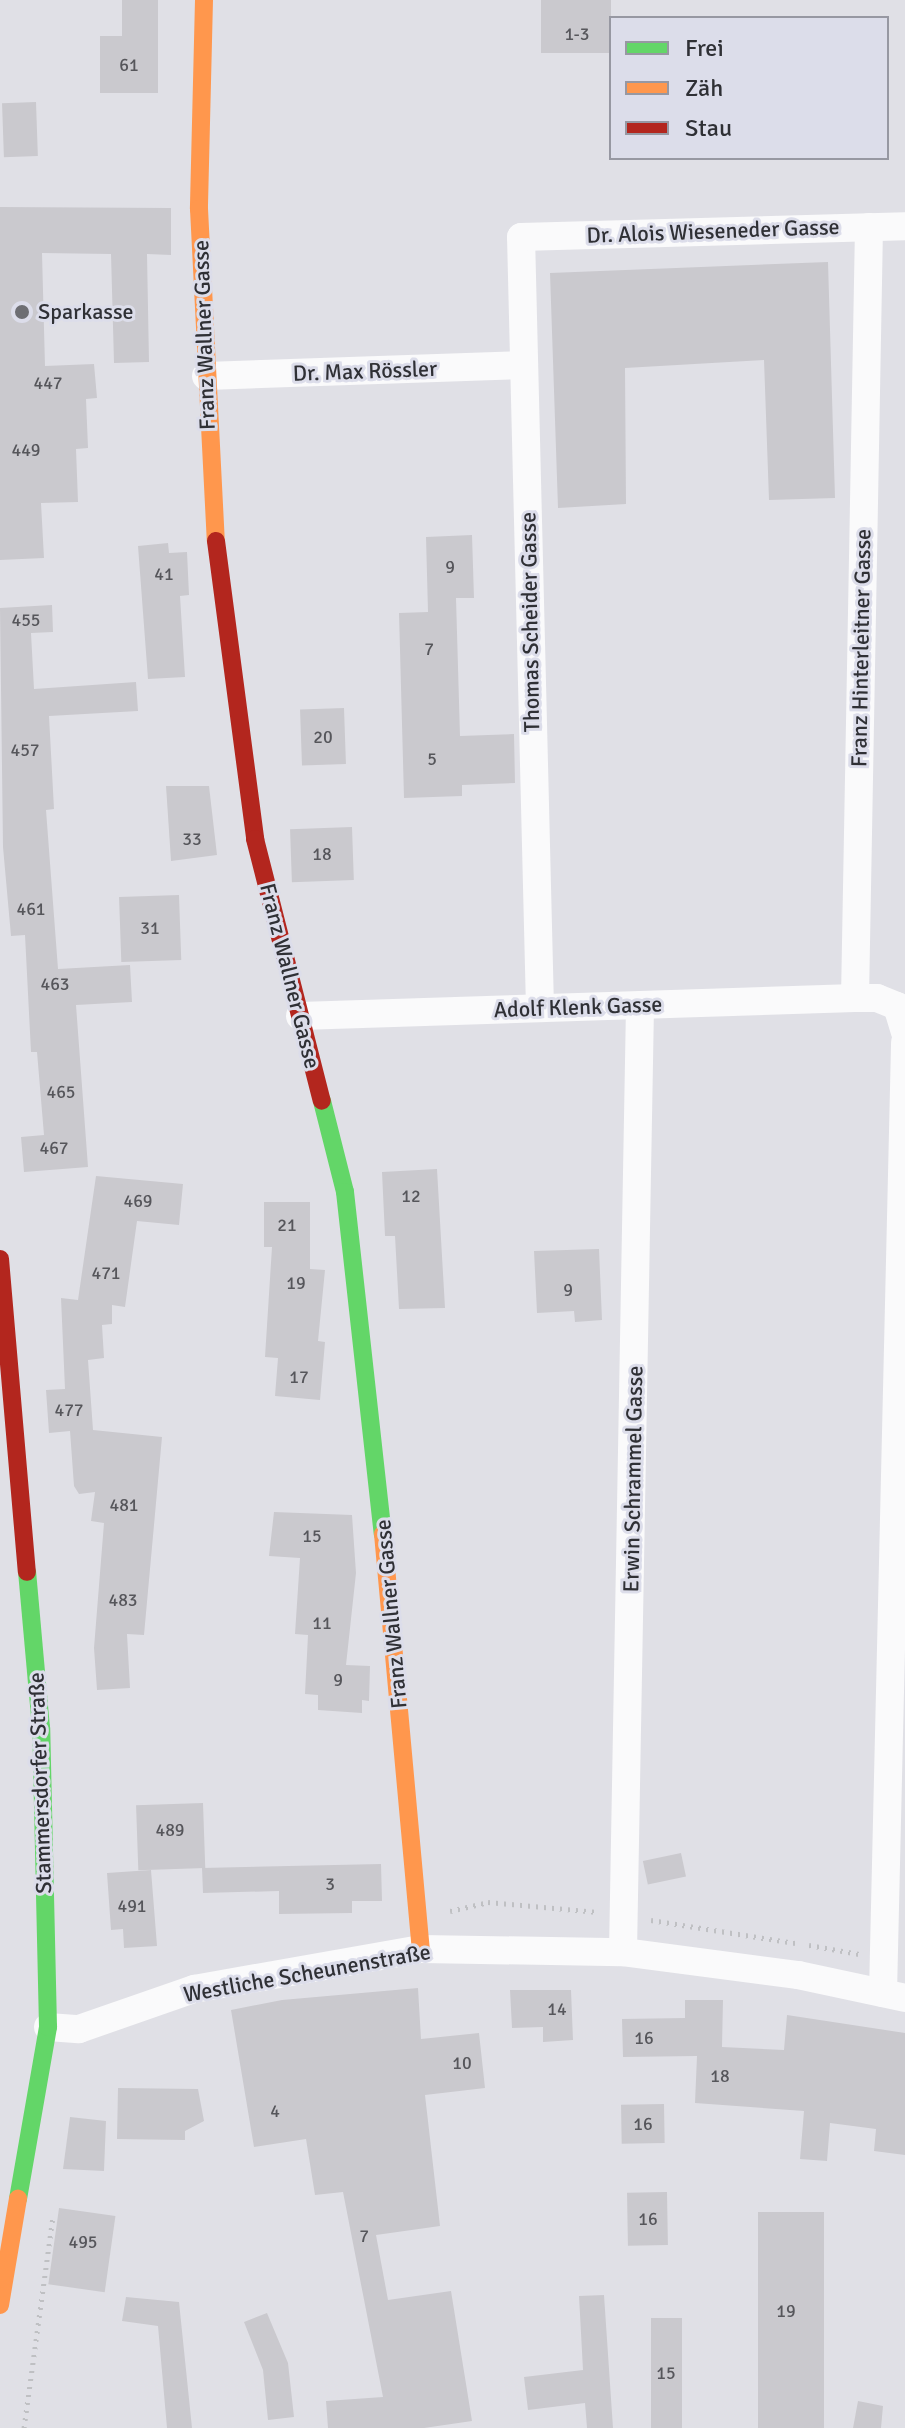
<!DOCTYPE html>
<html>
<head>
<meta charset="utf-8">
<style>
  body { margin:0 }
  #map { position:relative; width:905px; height:2428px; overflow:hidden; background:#e0e0e6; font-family:Signika,sans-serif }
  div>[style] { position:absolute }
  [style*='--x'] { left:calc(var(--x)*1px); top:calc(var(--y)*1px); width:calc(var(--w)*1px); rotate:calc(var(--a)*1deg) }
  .building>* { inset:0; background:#cac9ce; transform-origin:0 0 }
  .path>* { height:5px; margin-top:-2.5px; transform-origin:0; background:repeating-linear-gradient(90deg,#bfc0c3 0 2px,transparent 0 8px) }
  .street>* { height:28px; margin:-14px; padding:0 14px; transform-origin:14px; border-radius:14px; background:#fafafb }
  .fast>* { height:18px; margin:-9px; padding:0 9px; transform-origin:9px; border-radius:9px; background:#63d668 }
  .slow>* { height:18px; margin:-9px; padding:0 9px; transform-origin:9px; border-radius:9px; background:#ff974d }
  .jam>* { height:18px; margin:-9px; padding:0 9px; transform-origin:9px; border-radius:9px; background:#b3261e }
  .dots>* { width:22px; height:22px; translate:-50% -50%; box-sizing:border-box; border:4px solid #dcddea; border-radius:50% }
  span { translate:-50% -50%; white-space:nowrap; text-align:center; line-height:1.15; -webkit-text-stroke:6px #dcddea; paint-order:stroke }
  .number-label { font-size:18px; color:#56565b }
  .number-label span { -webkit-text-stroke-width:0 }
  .street-label { font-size:22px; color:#2f3035 }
  .poi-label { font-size:22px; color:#2f3035 }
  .left { translate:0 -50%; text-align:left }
  .legend { position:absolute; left:609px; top:16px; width:280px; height:144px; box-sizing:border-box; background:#dcddea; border:2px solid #9798a2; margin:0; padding:10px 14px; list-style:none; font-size:24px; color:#2f3035 }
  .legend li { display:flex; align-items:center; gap:16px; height:40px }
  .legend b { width:40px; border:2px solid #9798a2 }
</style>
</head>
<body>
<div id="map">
  <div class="building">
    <i style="clip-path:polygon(122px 0,158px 0,158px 93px,100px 93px,100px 36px,122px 36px)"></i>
    <i style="left:541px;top:0;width:70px;height:53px"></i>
    <i style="left:36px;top:102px;width:54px;height:34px;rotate:88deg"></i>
    <i style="clip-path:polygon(0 207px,171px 208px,171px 255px,147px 254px,149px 362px,114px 363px,111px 254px,42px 253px,45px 366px,94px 364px,97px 398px,86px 399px,88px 448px,76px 449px,78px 502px,41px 503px,44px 558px,0 560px)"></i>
    <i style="clip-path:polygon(828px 262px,835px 498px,769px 500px,764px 360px,625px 368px,626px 504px,558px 508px,550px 273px)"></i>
    <i style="clip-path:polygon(472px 535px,474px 598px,456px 598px,460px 736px,514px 734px,515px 783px,462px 785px,462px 796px,404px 798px,399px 613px,428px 612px,426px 537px)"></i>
    <i style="clip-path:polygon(168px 543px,169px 553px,187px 552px,189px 595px,180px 596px,185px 677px,148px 679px,138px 546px)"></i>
    <i style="clip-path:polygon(52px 605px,53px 632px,31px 633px,34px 689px,136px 682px,138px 711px,49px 716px,54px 809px,46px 810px,58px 969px,130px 965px,132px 1002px,76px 1005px,88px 1167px,24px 1172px,21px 1137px,44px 1135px,37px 1052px,31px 1052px,25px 935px,11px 936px,3px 847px,0 608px)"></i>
    <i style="left:344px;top:708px;width:56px;height:44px;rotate:88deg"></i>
    <i style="clip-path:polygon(166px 786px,209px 786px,217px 855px,171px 861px)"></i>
    <i style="left:352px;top:827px;width:53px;height:62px;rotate:88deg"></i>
    <i style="left:179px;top:895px;width:65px;height:60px;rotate:88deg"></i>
    <i style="clip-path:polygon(437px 1169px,445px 1308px,399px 1309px,395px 1236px,385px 1236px,382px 1172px)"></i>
    <i style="clip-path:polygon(96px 1176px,183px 1184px,179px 1225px,137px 1221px,125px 1307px,112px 1305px,112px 1324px,102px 1325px,104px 1358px,88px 1360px,93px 1430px,162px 1437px,144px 1635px,127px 1634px,130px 1688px,97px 1690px,94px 1648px,104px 1523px,91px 1521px,95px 1492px,79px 1494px,74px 1486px,70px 1431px,49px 1433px,46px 1390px,65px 1389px,61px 1298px,78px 1300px)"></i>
    <i style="clip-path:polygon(264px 1202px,310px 1202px,310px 1269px,325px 1270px,318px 1341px,325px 1342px,320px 1400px,275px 1396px,278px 1358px,265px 1357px,272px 1247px,264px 1247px)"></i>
    <i style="clip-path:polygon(599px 1249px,602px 1320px,575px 1322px,574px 1311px,537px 1313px,534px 1251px)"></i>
    <i style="clip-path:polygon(274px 1512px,352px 1515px,356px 1573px,346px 1665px,370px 1666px,369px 1701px,362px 1700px,362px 1713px,318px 1710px,318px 1695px,305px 1694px,308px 1635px,295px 1634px,300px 1558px,269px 1556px)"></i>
    <i style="left:203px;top:1803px;width:65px;height:67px;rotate:88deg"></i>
    <i style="left:681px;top:1853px;width:24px;height:39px;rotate:78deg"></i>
    <i style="clip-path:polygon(381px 1864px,382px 1901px,352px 1901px,352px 1913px,279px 1914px,279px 1891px,203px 1893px,202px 1868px)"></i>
    <i style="clip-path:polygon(151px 1870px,157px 1946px,124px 1948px,123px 1929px,111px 1930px,107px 1873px)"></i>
    <i style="clip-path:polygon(418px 1988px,421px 2039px,479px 2033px,485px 2088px,425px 2095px,440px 2226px,376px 2235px,388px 2300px,451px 2291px,472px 2421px,424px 2428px,328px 2428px,326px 2401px,383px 2397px,343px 2192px,315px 2195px,306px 2139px,254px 2147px,231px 2010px,282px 2000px)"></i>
    <i style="clip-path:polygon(510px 1990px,571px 1990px,573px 2040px,543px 2042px,543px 2027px,512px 2028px)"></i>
    <i style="clip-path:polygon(685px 2000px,723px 2000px,722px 2047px,784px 2050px,787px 2015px,905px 2033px,905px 2155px,874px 2151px,876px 2129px,830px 2123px,827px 2161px,800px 2159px,804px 2111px,695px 2103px,697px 2056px,623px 2057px,622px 2019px,685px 2018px)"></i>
    <i style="clip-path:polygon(118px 2088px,198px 2089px,204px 2121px,185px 2131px,185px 2140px,117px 2139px)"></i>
    <i style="left:664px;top:2104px;width:39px;height:43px;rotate:89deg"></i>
    <i style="clip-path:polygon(70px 2117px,106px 2121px,104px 2171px,63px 2169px)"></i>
    <i style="left:667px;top:2192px;width:53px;height:40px;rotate:89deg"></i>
    <i style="left:59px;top:2208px;width:57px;height:77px;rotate:8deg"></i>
    <i style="left:758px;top:2212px;width:66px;height:216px"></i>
    <i style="clip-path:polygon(604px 2295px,613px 2428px,587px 2428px,585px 2403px,528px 2410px,524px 2377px,583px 2370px,579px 2296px)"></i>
    <i style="clip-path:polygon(126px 2297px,179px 2302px,192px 2428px,167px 2428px,158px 2326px,122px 2321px)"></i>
    <i style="clip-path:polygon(267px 2313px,288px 2363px,294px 2417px,268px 2420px,263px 2370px,244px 2322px)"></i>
    <i style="left:651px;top:2318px;width:31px;height:110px"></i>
    <i style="clip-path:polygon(858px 2401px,883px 2406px,881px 2428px,853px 2428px)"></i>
  </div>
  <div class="path">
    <i style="--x:450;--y:1911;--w:39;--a:-13"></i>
    <i style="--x:488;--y:1902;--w:110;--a:5.2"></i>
    <i style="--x:651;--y:1920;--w:146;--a:9.1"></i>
    <i style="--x:809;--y:1945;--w:51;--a:10.2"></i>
    <i style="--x:24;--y:2428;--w:214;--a:-82.2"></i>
  </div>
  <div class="street">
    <i style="--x:869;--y:227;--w:771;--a:91.04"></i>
    <i style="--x:855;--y:998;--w:22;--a:0"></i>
    <i style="--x:877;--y:998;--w:22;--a:22"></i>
    <i style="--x:897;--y:1006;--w:27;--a:73"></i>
    <i style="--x:206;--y:376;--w:318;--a:-2"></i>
    <i style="--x:540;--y:1008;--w:771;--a:-91.41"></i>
    <i style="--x:521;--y:237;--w:384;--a:-1.6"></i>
    <i style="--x:300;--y:1016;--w:555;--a:-1.86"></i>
    <i style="--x:623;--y:1952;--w:947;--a:-88.97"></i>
    <i style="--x:883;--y:1993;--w:951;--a:-88.67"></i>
    <i style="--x:48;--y:2027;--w:31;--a:4"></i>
    <i style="--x:79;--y:2029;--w:122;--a:-19.2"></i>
    <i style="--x:194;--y:1989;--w:230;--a:-10"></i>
    <i style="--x:421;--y:1949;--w:202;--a:0.9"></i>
    <i style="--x:623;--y:1952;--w:177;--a:7.5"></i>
    <i style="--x:798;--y:1975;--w:109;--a:12.1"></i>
  </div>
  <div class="fast">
    <i style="--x:322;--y:1101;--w:94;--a:75.8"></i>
    <i style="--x:345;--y:1192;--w:344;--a:83.7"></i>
    <i style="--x:18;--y:2199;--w:175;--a:-80.1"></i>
    <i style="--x:48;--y:2027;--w:299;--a:-91.3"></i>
    <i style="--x:41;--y:1728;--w:157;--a:-95.1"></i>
  </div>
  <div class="slow">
    <i style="--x:204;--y:0;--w:209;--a:91.4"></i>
    <i style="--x:199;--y:209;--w:332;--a:87.1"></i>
    <i style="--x:383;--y:1534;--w:417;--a:84.8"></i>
    <i style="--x:0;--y:2305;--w:108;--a:-80.4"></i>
  </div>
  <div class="jam">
    <i style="--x:216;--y:541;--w:301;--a:82.5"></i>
    <i style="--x:255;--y:839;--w:270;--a:75.7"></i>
    <i style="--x:0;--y:1259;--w:314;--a:85.1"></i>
  </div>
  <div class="dots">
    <i style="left:22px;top:312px;background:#6d6e73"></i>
  </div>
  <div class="number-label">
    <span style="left:577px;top:34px">1-3</span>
    <span style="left:129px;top:65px">61</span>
    <span style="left:48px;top:383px">447</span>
    <span style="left:26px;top:450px">449</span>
    <span style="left:450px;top:567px">9</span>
    <span style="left:164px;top:574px">41</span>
    <span style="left:26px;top:620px">455</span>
    <span style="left:429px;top:649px">7</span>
    <span style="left:323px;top:737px">20</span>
    <span style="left:25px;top:750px">457</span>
    <span style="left:432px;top:759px">5</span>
    <span style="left:192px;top:839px">33</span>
    <span style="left:322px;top:854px">18</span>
    <span style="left:31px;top:909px">461</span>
    <span style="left:150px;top:928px">31</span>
    <span style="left:55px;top:984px">463</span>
    <span style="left:61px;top:1092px">465</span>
    <span style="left:54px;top:1148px">467</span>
    <span style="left:411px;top:1196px">12</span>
    <span style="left:138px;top:1201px">469</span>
    <span style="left:287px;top:1225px">21</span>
    <span style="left:106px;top:1273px">471</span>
    <span style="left:296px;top:1283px">19</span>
    <span style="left:568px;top:1290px">9</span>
    <span style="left:299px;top:1377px">17</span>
    <span style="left:69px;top:1410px">477</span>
    <span style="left:124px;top:1505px">481</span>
    <span style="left:312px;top:1536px">15</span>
    <span style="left:123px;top:1600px">483</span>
    <span style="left:322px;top:1623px">11</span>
    <span style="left:338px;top:1680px">9</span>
    <span style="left:170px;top:1830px">489</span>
    <span style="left:330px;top:1884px">3</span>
    <span style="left:132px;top:1906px">491</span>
    <span style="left:557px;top:2009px">14</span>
    <span style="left:644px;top:2038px">16</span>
    <span style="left:462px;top:2063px">10</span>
    <span style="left:720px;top:2076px">18</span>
    <span style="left:275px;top:2111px">4</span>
    <span style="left:643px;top:2124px">16</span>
    <span style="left:648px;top:2219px">16</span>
    <span style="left:364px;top:2236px">7</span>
    <span style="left:83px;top:2242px">495</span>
    <span style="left:786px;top:2311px">19</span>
    <span style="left:666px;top:2373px">15</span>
  </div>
  <div class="street-label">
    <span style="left:713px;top:231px;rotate:-2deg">Dr. Alois Wieseneder Gasse</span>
    <span style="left:204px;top:335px;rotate:-92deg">Franz Wallner Gasse</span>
    <span style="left:365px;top:371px;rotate:-2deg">Dr. Max Rössler</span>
    <span style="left:530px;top:622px;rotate:-91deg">Thomas Scheider Gasse</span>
    <span style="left:861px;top:648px;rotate:-89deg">Franz Hinterleitner Gasse</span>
    <span style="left:290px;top:976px;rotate:76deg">Franz Wallner Gasse</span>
    <span style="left:578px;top:1007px;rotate:-2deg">Adolf Klenk Gasse</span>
    <span style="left:633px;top:1479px;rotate:-89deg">Erwin Schrammel Gasse</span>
    <span style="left:391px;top:1614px;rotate:-95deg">Franz Wallner Gasse</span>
    <span style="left:40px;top:1783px;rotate:-92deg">Stammersdorfer Straße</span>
    <span style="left:307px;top:1973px;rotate:-10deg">Westliche Scheunenstraße</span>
  </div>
  <div class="poi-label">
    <span class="left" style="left:38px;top:312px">Sparkasse</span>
  </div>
  <ul class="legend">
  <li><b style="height:10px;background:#63d668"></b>Frei</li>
  <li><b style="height:10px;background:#ff974d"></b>Zäh</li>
  <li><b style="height:10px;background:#b3261e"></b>Stau</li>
  </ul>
</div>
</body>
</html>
